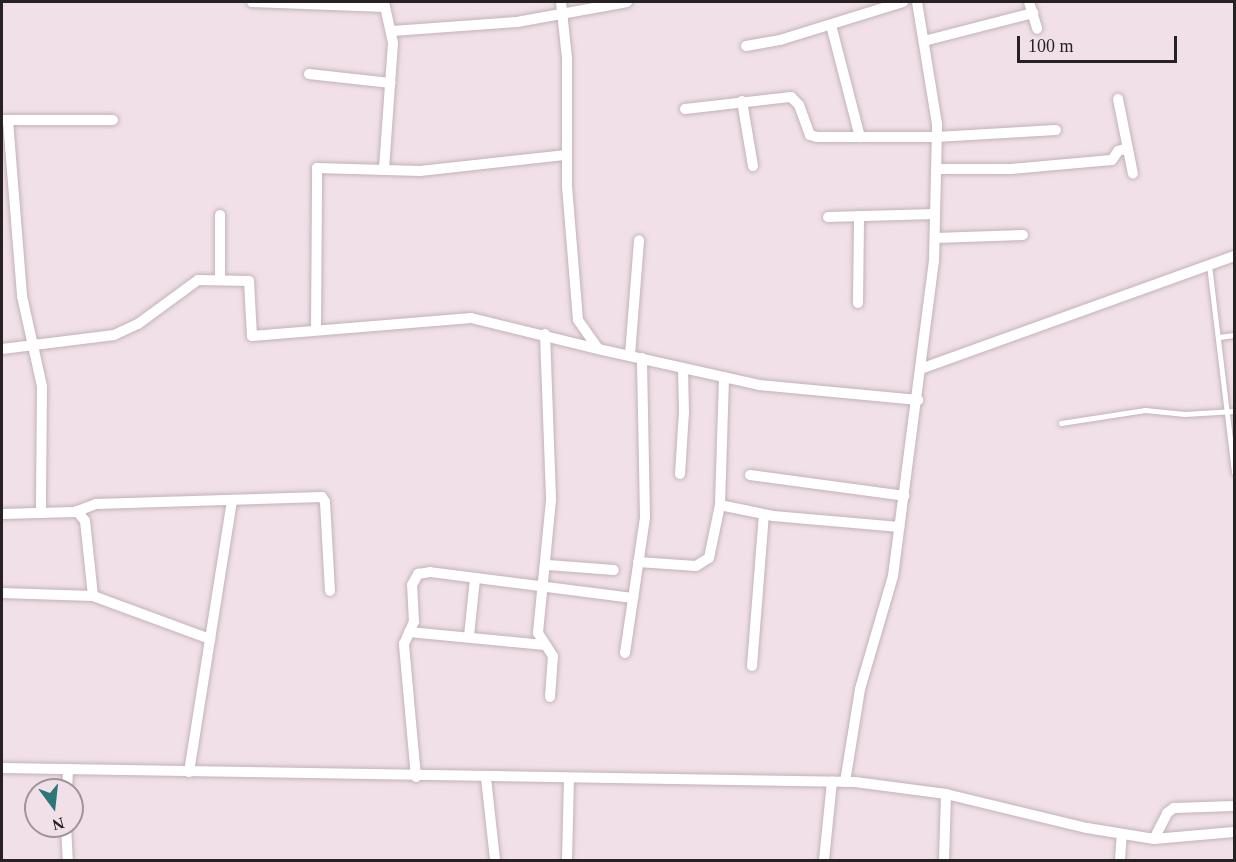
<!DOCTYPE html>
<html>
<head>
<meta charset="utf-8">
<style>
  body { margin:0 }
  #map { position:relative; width:1236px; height:862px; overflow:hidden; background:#f1e0e8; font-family:Georgia,serif }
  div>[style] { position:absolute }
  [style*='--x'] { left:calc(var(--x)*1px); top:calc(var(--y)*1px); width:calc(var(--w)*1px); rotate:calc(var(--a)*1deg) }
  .roads { filter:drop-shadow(0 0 2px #c2b2ba) drop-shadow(0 0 2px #c2b2ba) }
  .lane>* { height:5px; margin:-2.5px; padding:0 2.5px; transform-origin:2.5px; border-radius:2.5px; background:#fff }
  .street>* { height:10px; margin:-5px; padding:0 5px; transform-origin:5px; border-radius:5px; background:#fff }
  span { translate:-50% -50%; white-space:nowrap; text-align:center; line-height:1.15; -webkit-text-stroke:4.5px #f1e0e8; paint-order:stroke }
  .frame { position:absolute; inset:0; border:3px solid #272124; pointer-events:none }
  .north { position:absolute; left:24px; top:778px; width:60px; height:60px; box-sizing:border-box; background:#f1e0e8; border:2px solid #a0949a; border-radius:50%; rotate:165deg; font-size:16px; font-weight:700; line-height:24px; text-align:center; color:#272124 }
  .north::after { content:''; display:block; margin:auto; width:21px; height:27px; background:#2c7677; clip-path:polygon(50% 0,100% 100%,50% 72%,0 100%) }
  .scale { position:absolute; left:1017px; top:36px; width:160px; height:27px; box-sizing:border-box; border:3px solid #272124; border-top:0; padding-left:8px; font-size:18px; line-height:21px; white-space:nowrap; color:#272124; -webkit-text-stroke:4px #f1e0e8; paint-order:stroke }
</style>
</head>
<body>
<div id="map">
  <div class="roads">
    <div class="lane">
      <i style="--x:1209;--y:265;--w:209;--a:83.1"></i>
      <i style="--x:1219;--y:337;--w:15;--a:-8"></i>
      <i style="--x:1061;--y:423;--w:85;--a:-8.8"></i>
      <i style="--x:1145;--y:410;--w:40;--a:5.7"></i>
      <i style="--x:1185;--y:414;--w:49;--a:-3.5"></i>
    </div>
    <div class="street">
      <i style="--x:252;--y:2;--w:133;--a:2.2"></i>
      <i style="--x:384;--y:2;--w:42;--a:77.6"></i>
      <i style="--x:393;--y:43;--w:127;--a:94.1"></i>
      <i style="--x:561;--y:2;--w:56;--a:83.9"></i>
      <i style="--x:567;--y:58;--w:128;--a:90"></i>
      <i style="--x:567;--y:186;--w:134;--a:85.3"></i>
      <i style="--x:578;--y:320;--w:35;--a:55"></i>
      <i style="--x:598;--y:349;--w:165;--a:12.6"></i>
      <i style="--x:759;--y:385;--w:160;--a:5.4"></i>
      <i style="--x:1029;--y:2;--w:28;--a:73"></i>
      <i style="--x:831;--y:25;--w:116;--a:75.5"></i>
      <i style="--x:392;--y:31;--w:125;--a:-4.1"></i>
      <i style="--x:517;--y:22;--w:112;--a:-10.3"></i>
      <i style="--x:924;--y:41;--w:113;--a:-14.4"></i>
      <i style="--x:746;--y:46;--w:35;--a:-10"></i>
      <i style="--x:780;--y:40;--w:129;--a:-17.2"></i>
      <i style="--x:309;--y:74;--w:82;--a:6.3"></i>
      <i style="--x:1118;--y:99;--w:76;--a:78.7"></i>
      <i style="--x:742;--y:101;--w:66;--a:80.4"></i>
      <i style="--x:685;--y:109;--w:107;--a:-6.5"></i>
      <i style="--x:791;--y:97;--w:11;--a:45"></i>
      <i style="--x:799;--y:105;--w:32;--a:70"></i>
      <i style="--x:810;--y:135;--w:7;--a:16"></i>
      <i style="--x:817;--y:137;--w:119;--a:0"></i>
      <i style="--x:936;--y:137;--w:120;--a:-3.3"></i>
      <i style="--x:2;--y:120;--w:111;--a:0"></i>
      <i style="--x:8;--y:121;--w:176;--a:85.4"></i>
      <i style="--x:22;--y:296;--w:92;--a:77.5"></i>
      <i style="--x:42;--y:386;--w:127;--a:90.5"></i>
      <i style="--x:936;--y:169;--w:75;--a:0"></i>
      <i style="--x:1011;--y:169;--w:101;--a:-5.1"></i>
      <i style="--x:1112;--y:160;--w:11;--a:-56"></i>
      <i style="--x:1118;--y:151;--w:10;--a:-17"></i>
      <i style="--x:220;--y:215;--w:65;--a:90"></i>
      <i style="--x:828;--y:217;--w:107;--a:-1.6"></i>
      <i style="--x:935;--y:238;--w:88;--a:-2"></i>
      <i style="--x:858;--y:303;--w:87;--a:-89.3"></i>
      <i style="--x:316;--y:330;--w:162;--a:-89.6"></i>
      <i style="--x:317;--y:168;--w:103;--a:1.7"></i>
      <i style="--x:420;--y:171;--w:147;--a:-6.3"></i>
      <i style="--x:545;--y:334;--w:166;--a:87.9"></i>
      <i style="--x:551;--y:500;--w:134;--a:95.6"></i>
      <i style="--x:538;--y:633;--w:27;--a:57"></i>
      <i style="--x:553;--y:656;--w:41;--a:94.2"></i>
      <i style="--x:2;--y:349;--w:113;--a:-7.1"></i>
      <i style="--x:114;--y:335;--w:26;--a:-25"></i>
      <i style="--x:138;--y:324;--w:74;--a:-36.3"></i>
      <i style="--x:198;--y:280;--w:51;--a:1.1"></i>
      <i style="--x:249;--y:281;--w:55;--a:86.9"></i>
      <i style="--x:252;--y:336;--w:220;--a:-4.7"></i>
      <i style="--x:471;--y:318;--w:131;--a:13.7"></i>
      <i style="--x:630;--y:355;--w:115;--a:-85.5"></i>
      <i style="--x:923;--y:368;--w:331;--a:-19.8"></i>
      <i style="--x:680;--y:474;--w:62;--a:-86.3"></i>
      <i style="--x:684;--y:412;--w:44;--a:-91.3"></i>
      <i style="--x:750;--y:475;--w:156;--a:7.7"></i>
      <i style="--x:720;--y:505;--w:54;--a:11.7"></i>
      <i style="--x:773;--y:516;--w:127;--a:5"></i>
      <i style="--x:77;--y:511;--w:13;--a:51"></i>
      <i style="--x:85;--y:521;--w:75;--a:83.9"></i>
      <i style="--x:2;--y:514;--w:73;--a:-1.6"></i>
      <i style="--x:75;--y:512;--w:22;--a:-21"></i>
      <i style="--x:96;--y:504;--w:226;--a:-1.8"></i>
      <i style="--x:322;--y:497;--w:6;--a:59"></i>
      <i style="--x:325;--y:502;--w:89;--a:86.8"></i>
      <i style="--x:638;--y:562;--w:58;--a:3.9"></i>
      <i style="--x:696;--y:566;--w:15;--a:-32"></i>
      <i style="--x:709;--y:558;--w:54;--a:-78.3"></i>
      <i style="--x:720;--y:505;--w:128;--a:-88.2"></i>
      <i style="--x:548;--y:565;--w:66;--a:4.3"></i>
      <i style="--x:2;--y:593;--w:91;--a:1.9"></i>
      <i style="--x:93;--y:596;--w:125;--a:20.2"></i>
      <i style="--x:409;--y:632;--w:136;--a:5.5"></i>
      <i style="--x:469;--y:636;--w:57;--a:-84"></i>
      <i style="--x:625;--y:653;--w:137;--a:-81.6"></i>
      <i style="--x:645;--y:517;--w:159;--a:-91.1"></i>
      <i style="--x:752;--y:666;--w:152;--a:-85.5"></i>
      <i style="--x:2;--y:768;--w:853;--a:0.94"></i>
      <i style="--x:855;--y:782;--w:92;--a:7.5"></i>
      <i style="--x:946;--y:794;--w:66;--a:91.7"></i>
      <i style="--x:189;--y:772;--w:275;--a:-81"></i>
      <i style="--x:416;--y:777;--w:134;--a:-95.2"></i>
      <i style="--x:404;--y:644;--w:24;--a:-66"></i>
      <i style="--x:414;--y:622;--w:37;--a:-93"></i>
      <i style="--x:412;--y:585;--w:13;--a:-61"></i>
      <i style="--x:418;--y:574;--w:12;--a:-9"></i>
      <i style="--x:430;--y:572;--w:205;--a:7.3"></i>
      <i style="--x:486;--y:778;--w:82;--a:83.7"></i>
      <i style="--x:845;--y:782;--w:94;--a:-80.8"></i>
      <i style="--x:860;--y:689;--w:118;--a:-73.7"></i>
      <i style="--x:893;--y:576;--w:318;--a:-82.6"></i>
      <i style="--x:934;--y:261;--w:137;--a:-88.7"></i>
      <i style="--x:937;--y:124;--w:124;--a:-99.3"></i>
      <i style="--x:67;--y:790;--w:21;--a:-87"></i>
      <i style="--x:946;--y:794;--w:145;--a:13.6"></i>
      <i style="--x:1087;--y:828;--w:68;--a:9.3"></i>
      <i style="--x:1154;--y:839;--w:80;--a:-5"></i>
      <i style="--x:66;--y:826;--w:34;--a:87"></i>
      <i style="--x:1154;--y:839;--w:29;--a:-63"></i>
      <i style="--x:1167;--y:813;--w:9;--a:-36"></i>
      <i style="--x:1174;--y:808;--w:60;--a:-1.9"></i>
      <i style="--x:567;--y:860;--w:80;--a:-88.6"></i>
      <i style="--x:824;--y:860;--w:79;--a:-84.2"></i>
      <i style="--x:1120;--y:860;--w:26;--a:-86"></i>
    </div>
  </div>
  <div class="frame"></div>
  <div class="north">N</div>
  <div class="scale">100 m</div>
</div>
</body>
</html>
